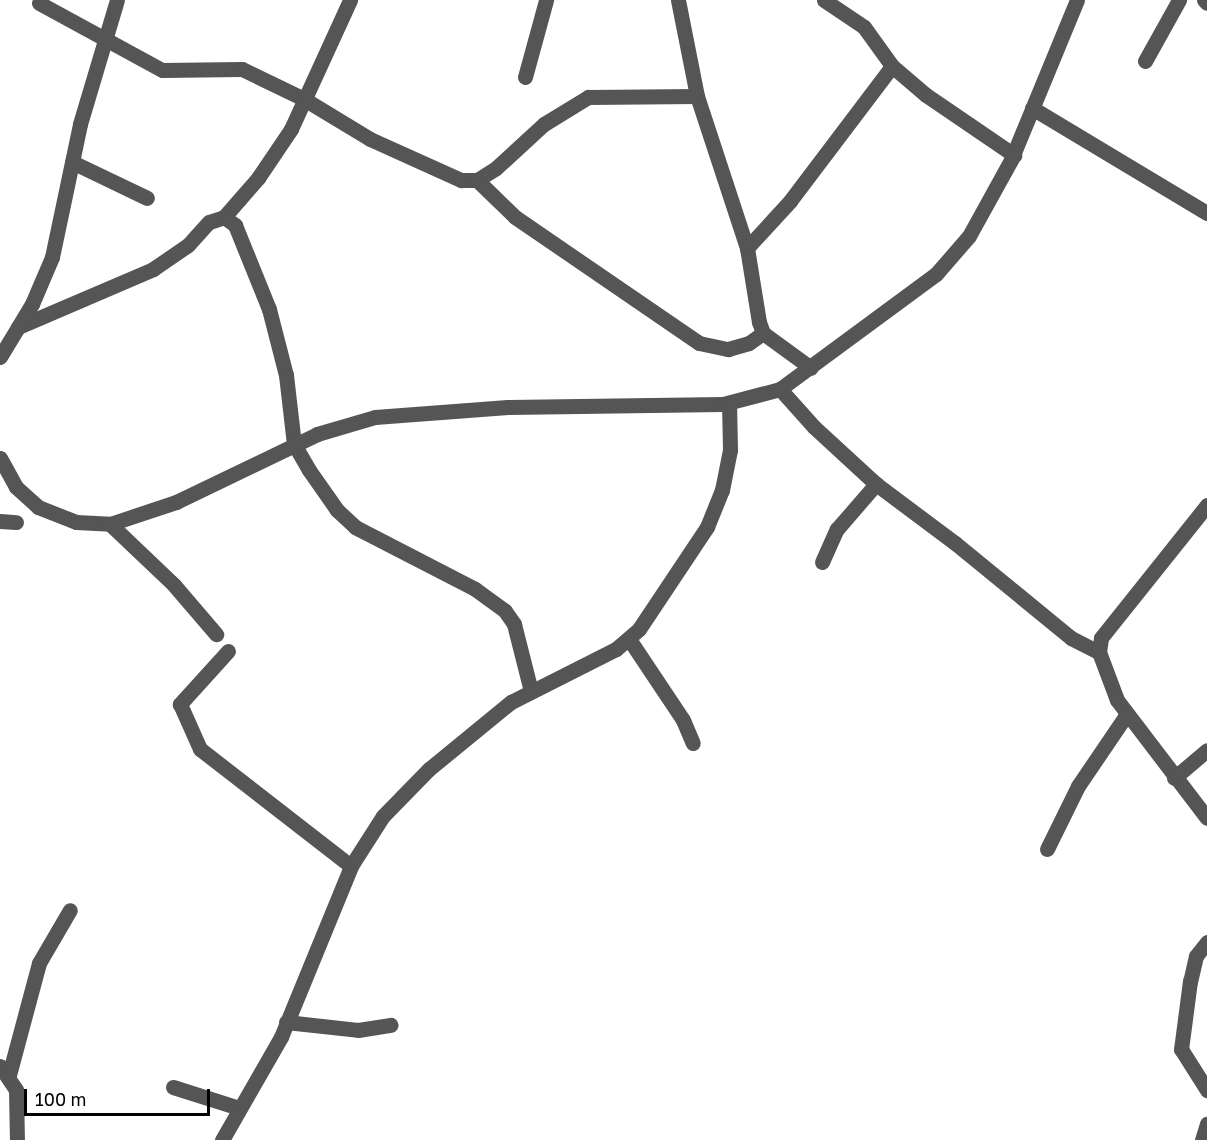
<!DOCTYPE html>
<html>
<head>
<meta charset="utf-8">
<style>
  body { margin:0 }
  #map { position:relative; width:1207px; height:1140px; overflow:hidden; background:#fff; font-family:"Golos Text",sans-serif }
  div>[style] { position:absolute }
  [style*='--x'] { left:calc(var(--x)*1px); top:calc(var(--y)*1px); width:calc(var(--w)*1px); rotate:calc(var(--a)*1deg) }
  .minor>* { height:15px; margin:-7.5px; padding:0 7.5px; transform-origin:7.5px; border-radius:7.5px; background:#555 }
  span { translate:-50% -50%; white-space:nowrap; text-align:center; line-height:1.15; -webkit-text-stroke:4.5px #fff; paint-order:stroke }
  .scale { position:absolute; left:24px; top:1089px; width:186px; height:27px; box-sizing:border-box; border:3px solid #000; border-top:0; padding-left:8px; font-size:18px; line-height:21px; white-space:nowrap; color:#000; -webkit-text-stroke:4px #fff; paint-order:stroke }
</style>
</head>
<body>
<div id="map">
  <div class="minor">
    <i style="--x:678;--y:0;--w:98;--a:78.8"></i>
    <i style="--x:697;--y:96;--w:160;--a:71.8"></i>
    <i style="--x:747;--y:248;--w:75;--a:80.8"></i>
    <i style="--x:759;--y:322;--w:12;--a:70"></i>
    <i style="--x:763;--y:333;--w:59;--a:36.1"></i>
    <i style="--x:824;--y:0;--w:48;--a:34"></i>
    <i style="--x:864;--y:27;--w:48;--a:54.3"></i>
    <i style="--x:892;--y:66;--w:45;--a:40.5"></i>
    <i style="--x:926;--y:95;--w:107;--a:34.3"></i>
    <i style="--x:1204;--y:0;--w:4;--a:45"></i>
    <i style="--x:39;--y:3;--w:140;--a:28.6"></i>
    <i style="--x:162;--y:70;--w:80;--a:-0.7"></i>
    <i style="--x:242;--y:69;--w:69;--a:25.8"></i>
    <i style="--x:304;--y:99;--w:77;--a:31.2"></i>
    <i style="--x:370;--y:139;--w:100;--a:24.3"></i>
    <i style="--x:461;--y:180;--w:16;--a:0"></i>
    <i style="--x:477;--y:180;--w:22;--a:-32"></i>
    <i style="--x:496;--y:168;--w:65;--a:-42.5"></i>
    <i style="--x:544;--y:124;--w:52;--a:-31.5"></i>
    <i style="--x:588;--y:97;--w:109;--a:-0.5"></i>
    <i style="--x:1145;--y:61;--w:70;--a:-60.9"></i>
    <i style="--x:525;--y:77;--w:80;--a:-74.7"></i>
    <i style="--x:1032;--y:108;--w:204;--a:31"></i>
    <i style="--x:72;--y:162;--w:83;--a:25.6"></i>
    <i style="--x:477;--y:180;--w:53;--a:44.2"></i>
    <i style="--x:515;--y:217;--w:223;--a:34.4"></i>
    <i style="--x:699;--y:343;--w:30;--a:12"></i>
    <i style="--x:728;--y:349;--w:22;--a:-16"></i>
    <i style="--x:749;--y:343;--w:17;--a:-36"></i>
    <i style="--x:224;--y:217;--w:52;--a:-48.9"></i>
    <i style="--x:258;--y:178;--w:59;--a:-56"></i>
    <i style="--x:291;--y:129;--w:142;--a:-65.4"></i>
    <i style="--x:747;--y:248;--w:64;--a:-47.5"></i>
    <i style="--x:790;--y:201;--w:169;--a:-52.9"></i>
    <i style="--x:18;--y:327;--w:147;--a:-23.2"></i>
    <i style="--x:153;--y:269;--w:42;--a:-34.4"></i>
    <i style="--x:188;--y:245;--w:31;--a:-48"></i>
    <i style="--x:209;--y:222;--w:16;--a:-18"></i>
    <i style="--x:224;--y:217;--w:14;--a:36"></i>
    <i style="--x:235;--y:225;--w:91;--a:68"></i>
    <i style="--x:269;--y:309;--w:68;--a:75.6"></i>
    <i style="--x:286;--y:375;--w:69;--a:83.4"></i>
    <i style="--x:294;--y:444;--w:30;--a:60"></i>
    <i style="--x:309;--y:470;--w:49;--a:55"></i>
    <i style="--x:337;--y:510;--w:25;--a:43"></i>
    <i style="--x:355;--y:527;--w:135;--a:27.3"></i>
    <i style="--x:475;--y:589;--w:37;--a:36"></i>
    <i style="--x:505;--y:611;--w:16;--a:55"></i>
    <i style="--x:514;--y:624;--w:69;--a:75.8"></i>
    <i style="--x:0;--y:357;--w:62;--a:-58.9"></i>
    <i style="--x:32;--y:304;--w:51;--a:-66.9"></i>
    <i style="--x:52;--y:257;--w:136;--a:-78.1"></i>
    <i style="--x:80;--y:124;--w:129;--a:-73.4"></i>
    <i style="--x:780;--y:389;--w:51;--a:48.2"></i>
    <i style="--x:814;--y:427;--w:84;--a:42.6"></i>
    <i style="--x:876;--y:484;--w:99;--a:36.8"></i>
    <i style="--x:955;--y:543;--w:150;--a:39.3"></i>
    <i style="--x:1071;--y:638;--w:31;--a:27"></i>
    <i style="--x:0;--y:458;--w:33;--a:61"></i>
    <i style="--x:16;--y:487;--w:30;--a:42"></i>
    <i style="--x:38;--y:507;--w:41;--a:21.5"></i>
    <i style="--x:76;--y:522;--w:34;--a:3"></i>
    <i style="--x:110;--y:524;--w:70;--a:-18.4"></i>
    <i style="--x:176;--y:502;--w:157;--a:-25.7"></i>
    <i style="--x:317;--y:434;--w:60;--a:-16.3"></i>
    <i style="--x:375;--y:417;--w:133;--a:-4.3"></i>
    <i style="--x:508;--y:407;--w:215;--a:-0.8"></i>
    <i style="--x:723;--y:404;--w:59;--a:-14.7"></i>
    <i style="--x:780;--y:389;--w:194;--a:-36.4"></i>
    <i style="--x:936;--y:274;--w:50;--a:-49"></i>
    <i style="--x:969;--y:236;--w:87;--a:-61.1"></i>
    <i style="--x:1011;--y:160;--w:173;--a:-67.6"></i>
    <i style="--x:1207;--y:505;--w:170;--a:128.6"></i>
    <i style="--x:1101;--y:638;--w:14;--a:98"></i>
    <i style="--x:1099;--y:652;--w:51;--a:69.4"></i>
    <i style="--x:1117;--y:700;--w:148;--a:52.7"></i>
    <i style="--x:0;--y:521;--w:16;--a:4"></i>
    <i style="--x:110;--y:524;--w:88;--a:43.6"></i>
    <i style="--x:174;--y:585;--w:65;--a:49.4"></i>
    <i style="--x:822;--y:562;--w:36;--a:-66"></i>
    <i style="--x:837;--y:529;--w:60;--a:-49.1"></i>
    <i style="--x:629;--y:639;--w:97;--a:56.3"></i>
    <i style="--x:683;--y:720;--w:25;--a:67"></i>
    <i style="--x:228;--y:651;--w:72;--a:132.2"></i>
    <i style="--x:180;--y:704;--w:49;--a:66"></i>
    <i style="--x:200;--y:749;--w:191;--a:37.8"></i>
    <i style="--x:1174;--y:778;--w:43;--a:-40.3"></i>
    <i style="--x:1047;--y:849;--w:70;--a:-63.8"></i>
    <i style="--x:1078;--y:786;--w:87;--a:-55.8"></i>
    <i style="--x:1207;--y:942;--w:18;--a:128"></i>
    <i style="--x:1196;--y:956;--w:26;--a:103"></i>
    <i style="--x:1190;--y:981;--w:69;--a:97.5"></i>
    <i style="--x:1181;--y:1049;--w:49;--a:57.6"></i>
    <i style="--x:286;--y:1022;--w:72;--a:6.3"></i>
    <i style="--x:358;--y:1030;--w:33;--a:-9"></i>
    <i style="--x:0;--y:1066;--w:29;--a:56"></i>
    <i style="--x:16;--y:1090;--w:50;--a:88.9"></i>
    <i style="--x:9;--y:1075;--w:116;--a:-75"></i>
    <i style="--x:39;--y:963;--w:61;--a:-59.7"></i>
    <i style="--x:173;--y:1087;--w:69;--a:17.7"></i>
    <i style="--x:222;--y:1140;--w:119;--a:-60.2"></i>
    <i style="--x:281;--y:1037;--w:185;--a:-67.7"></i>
    <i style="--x:351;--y:866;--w:59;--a:-57.4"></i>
    <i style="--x:383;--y:816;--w:66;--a:-45.6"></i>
    <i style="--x:429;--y:769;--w:106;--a:-39.3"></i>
    <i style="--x:511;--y:702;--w:118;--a:-26.8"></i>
    <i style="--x:616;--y:649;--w:30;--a:-41"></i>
    <i style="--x:639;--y:629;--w:123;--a:-56.3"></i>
    <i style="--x:707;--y:527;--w:40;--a:-68"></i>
    <i style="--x:722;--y:490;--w:41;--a:-78.7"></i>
    <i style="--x:730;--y:450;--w:47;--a:-91.2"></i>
    <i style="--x:1202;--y:1140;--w:17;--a:-73"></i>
  </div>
  <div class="scale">100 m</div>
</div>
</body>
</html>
